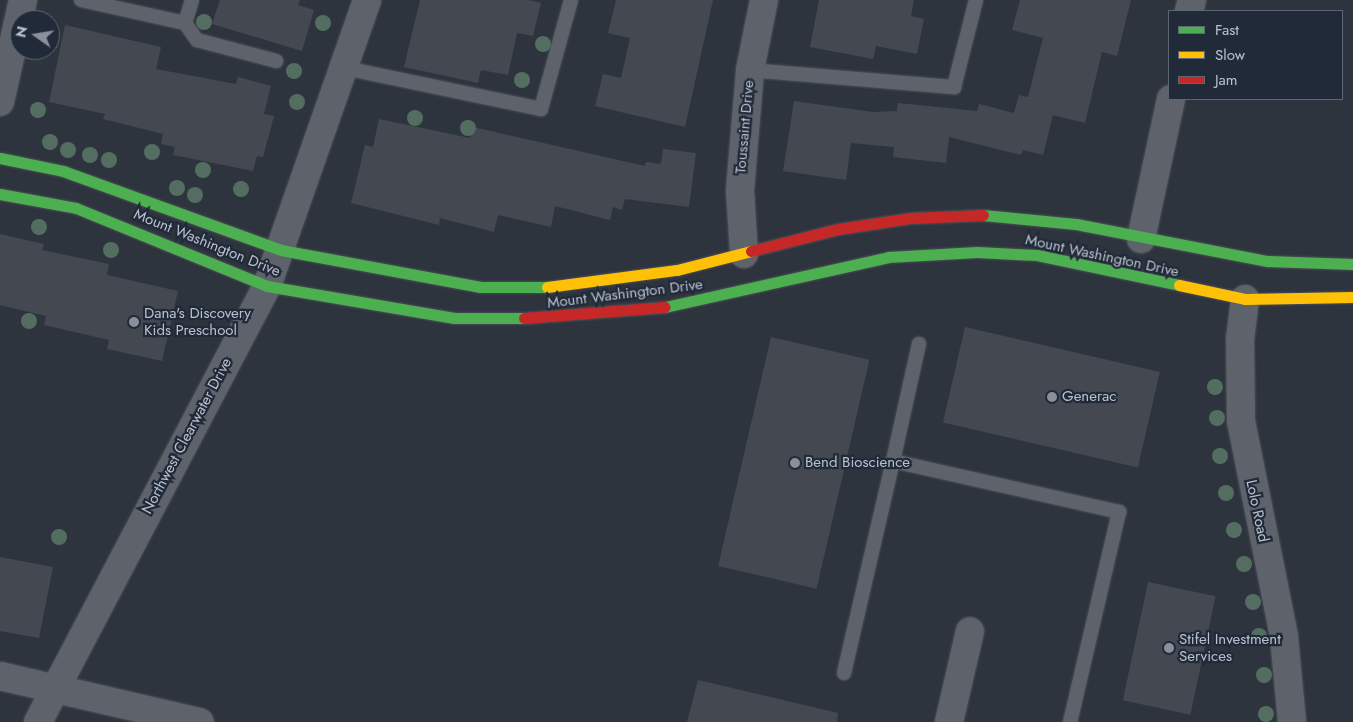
<!DOCTYPE html>
<html>
<head>
<meta charset="utf-8">
<style>
  body { margin:0 }
  #map { position:relative; width:1353px; height:722px; overflow:hidden; background:#2e343e; font-family:Jost,sans-serif }
  div>[style] { position:absolute }
  [style*='--x'] { left:calc(var(--x)*1px); top:calc(var(--y)*1px); width:calc(var(--w)*1px); rotate:calc(var(--a)*1deg) }
  .building>* { inset:0; background:#444951; transform-origin:0 0 }
  .roads { filter:drop-shadow(0 0 1px #4b4f56) drop-shadow(0 0 1px #4b4f56) }
  .lane>* { height:14px; margin:-7px; padding:0 7px; transform-origin:7px; border-radius:7px; background:#5e636b }
  .street>* { height:28px; margin:-14px; padding:0 14px; transform-origin:14px; border-radius:14px; background:#5e636b }
  .fast>* { height:11px; margin:-5.5px; padding:0 5.5px; transform-origin:5.5px; border-radius:5.5px; background:#4caf50 }
  .slow>* { height:11px; margin:-5.5px; padding:0 5.5px; transform-origin:5.5px; border-radius:5.5px; background:#ffc107 }
  .jam>* { height:11px; margin:-5.5px; padding:0 5.5px; transform-origin:5.5px; border-radius:5.5px; background:#c62828 }
  .trees>* { width:16px; height:16px; margin:-8px; border-radius:50%; background:#536e61 }
  .dots>* { width:14px; height:14px; translate:-50% -50%; box-sizing:border-box; border:2px solid #212a39; border-radius:50% }
  span { translate:-50% -50%; white-space:nowrap; text-align:center; line-height:1.15; -webkit-text-stroke:4.5px #212a39; paint-order:stroke }
  .street-label { font-size:15px; color:#bac1cd }
  .poi-label { font-size:15px; color:#bac1cd }
  .left { translate:0 -50%; text-align:left }
  .legend { position:absolute; left:1168px; top:10px; width:175px; height:90px; box-sizing:border-box; background:#212a39; border:1px solid #5e6674; margin:0; padding:6px 9px; list-style:none; font-size:15px; color:#bac1cd }
  .legend li { display:flex; align-items:center; gap:10px; height:25px }
  .legend b { width:25px; border:1px solid #5e6674 }
  .north { position:absolute; left:10px; top:10px; width:50px; height:50px; box-sizing:border-box; background:#212a39; border:1px solid #5e6674; border-radius:50%; rotate:283deg; font-size:14px; font-weight:700; line-height:20px; text-align:center; color:#bac1cd }
  .north::after { content:''; display:block; margin:auto; width:18px; height:22px; background:#89909b; clip-path:polygon(50% 0,100% 100%,50% 72%,0 100%) }
</style>
</head>
<body>
<div id="map">
  <div class="building">
    <i style="clip-path:polygon(220px 0,300px 0,298px 5px,314px 10px,302px 51px,212px 24px)"></i>
    <i style="clip-path:polygon(420px 0,528px 0,541px 3px,533px 36px,517px 33px,508px 75px,481px 70px,478px 83px,404px 67px)"></i>
    <i style="clip-path:polygon(616px 0,713px 0,685px 127px,595px 106px,603px 74px,621px 78px,630px 38px,608px 33px)"></i>
    <i style="clip-path:polygon(819px 0,914px 0,911px 16px,924px 19px,917px 54px,876px 46px,873px 59px,810px 47px)"></i>
    <i style="clip-path:polygon(1020px 0,1131px 0,1117px 56px,1102px 52px,1085px 123px,1053px 115px,1043px 155px,1023px 150px,1021px 155px,949px 137px,946px 163px,893px 157px,894px 147px,851px 143px,846px 180px,783px 171px,794px 101px,873px 112px,897px 111px,898px 103px,977px 111px,979px 104px,1014px 113px,1019px 95px,1028px 97px,1043px 38px,1012px 30px)"></i>
    <i style="clip-path:polygon(65px 25px,161px 47px,156px 69px,236px 84px,238px 77px,271px 86px,264px 114px,274px 116px,263px 157px,257px 156px,253px 171px,173px 155px,175px 147px,161px 144px,163px 134px,103px 119px,105px 114px,49px 102px)"></i>
    <i style="clip-path:polygon(379px 119px,470px 138px,473px 127px,645px 166px,646px 162px,661px 164px,663px 149px,696px 153px,689px 207px,625px 199px,622px 210px,613px 207px,610px 220px,555px 206px,551px 227px,498px 215px,494px 232px,440px 218px,439px 225px,351px 203px,365px 145px,373px 147px)"></i>
    <i style="clip-path:polygon(0 234px,44px 244px,42px 250px,109px 264px,107px 275px,178px 291px,162px 361px,107px 349px,109px 340px,44px 325px,46px 316px,0 305px)"></i>
    <i style="left:965px;top:327px;width:200px;height:98px;rotate:13deg"></i>
    <i style="left:771px;top:337px;width:101px;height:235px;rotate:13deg"></i>
    <i style="clip-path:polygon(0 557px,53px 567px,39px 638px,0 631px)"></i>
    <i style="left:1148px;top:582px;width:69px;height:121px;rotate:12deg"></i>
    <i style="clip-path:polygon(698px 680px,838px 713px,837px 722px,687px 722px)"></i>
  </div>
  <div class="roads">
    <div class="lane">
      <i style="--x:81;--y:0;--w:107;--a:12.5"></i>
      <i style="--x:185;--y:23;--w:24;--a:-73"></i>
      <i style="--x:185;--y:23;--w:21;--a:55"></i>
      <i style="--x:197;--y:40;--w:82;--a:14.9"></i>
      <i style="--x:345;--y:68;--w:200;--a:11.8"></i>
      <i style="--x:541;--y:109;--w:113;--a:-74.6"></i>
      <i style="--x:750;--y:70;--w:205;--a:4.8"></i>
      <i style="--x:954;--y:87;--w:90;--a:-75.8"></i>
      <i style="--x:893;--y:461;--w:120;--a:-77.5"></i>
      <i style="--x:844;--y:673;--w:218;--a:-77"></i>
      <i style="--x:893;--y:461;--w:232;--a:12.7"></i>
      <i style="--x:1119;--y:512;--w:216;--a:103.1"></i>
    </div>
    <div class="street">
      <i style="--x:1189;--y:11;--w:11;--a:-75"></i>
      <i style="--x:0;--y:102;--w:105;--a:-77.3"></i>
      <i style="--x:1141;--y:239;--w:143;--a:-77.9"></i>
      <i style="--x:744;--y:254;--w:64;--a:-93.6"></i>
      <i style="--x:740;--y:190;--w:120;--a:-85.2"></i>
      <i style="--x:750;--y:70;--w:71;--a:-78.7"></i>
      <i style="--x:1245;--y:299;--w:39;--a:97"></i>
      <i style="--x:1240;--y:338;--w:83;--a:89.3"></i>
      <i style="--x:1241;--y:421;--w:220;--a:78.7"></i>
      <i style="--x:1284;--y:637;--w:85;--a:84.6"></i>
      <i style="--x:0;--y:676;--w:205;--a:13"></i>
      <i style="--x:38;--y:722;--w:492;--a:-62.3"></i>
      <i style="--x:267;--y:286;--w:303;--a:-70.7"></i>
      <i style="--x:949;--y:722;--w:93;--a:-77"></i>
    </div>
    <div class="fast">
      <i style="--x:0;--y:158;--w:64;--a:11.7"></i>
      <i style="--x:63;--y:171;--w:232;--a:19.9"></i>
      <i style="--x:281;--y:250;--w:203;--a:10.5"></i>
      <i style="--x:481;--y:287;--w:66;--a:0"></i>
      <i style="--x:0;--y:194;--w:77;--a:10.4"></i>
      <i style="--x:76;--y:208;--w:206;--a:22.2"></i>
      <i style="--x:267;--y:286;--w:190;--a:9.7"></i>
      <i style="--x:454;--y:318;--w:70;--a:0"></i>
      <i style="--x:983;--y:215;--w:93;--a:5.5"></i>
      <i style="--x:1076;--y:224;--w:195;--a:11"></i>
      <i style="--x:1267;--y:261;--w:86;--a:2"></i>
      <i style="--x:665;--y:307;--w:229;--a:-12.6"></i>
      <i style="--x:888;--y:257;--w:89;--a:-3.2"></i>
      <i style="--x:977;--y:252;--w:60;--a:2.9"></i>
      <i style="--x:1037;--y:255;--w:145;--a:11.9"></i>
    </div>
    <div class="slow">
      <i style="--x:1179;--y:285;--w:67;--a:12"></i>
      <i style="--x:1245;--y:299;--w:108;--a:-1.1"></i>
      <i style="--x:547;--y:287;--w:131;--a:-7.5"></i>
      <i style="--x:677;--y:270;--w:76;--a:-14.4"></i>
    </div>
    <div class="jam">
      <i style="--x:751;--y:251;--w:90;--a:-14.2"></i>
      <i style="--x:838;--y:229;--w:74;--a:-8.6"></i>
      <i style="--x:911;--y:218;--w:72;--a:-2.4"></i>
      <i style="--x:524;--y:318;--w:141;--a:-4.5"></i>
    </div>
  </div>
  <div class="trees">
    <i style="left:204px;top:22px"></i>
    <i style="left:323px;top:23px"></i>
    <i style="left:543px;top:44px"></i>
    <i style="left:294px;top:71px"></i>
    <i style="left:522px;top:80px"></i>
    <i style="left:297px;top:102px"></i>
    <i style="left:38px;top:110px"></i>
    <i style="left:415px;top:118px"></i>
    <i style="left:468px;top:128px"></i>
    <i style="left:50px;top:142px"></i>
    <i style="left:68px;top:150px"></i>
    <i style="left:152px;top:152px"></i>
    <i style="left:90px;top:155px"></i>
    <i style="left:109px;top:160px"></i>
    <i style="left:203px;top:170px"></i>
    <i style="left:177px;top:188px"></i>
    <i style="left:241px;top:189px"></i>
    <i style="left:195px;top:195px"></i>
    <i style="left:39px;top:227px"></i>
    <i style="left:111px;top:250px"></i>
    <i style="left:29px;top:321px"></i>
    <i style="left:1215px;top:387px"></i>
    <i style="left:1217px;top:418px"></i>
    <i style="left:1220px;top:456px"></i>
    <i style="left:1226px;top:493px"></i>
    <i style="left:1234px;top:530px"></i>
    <i style="left:59px;top:537px"></i>
    <i style="left:1244px;top:564px"></i>
    <i style="left:1253px;top:602px"></i>
    <i style="left:1259px;top:636px"></i>
    <i style="left:1264px;top:675px"></i>
    <i style="left:1266px;top:714px"></i>
  </div>
  <div class="dots">
    <i style="left:134px;top:322px;background:#89909b"></i>
    <i style="left:1052px;top:397px;background:#89909b"></i>
    <i style="left:795px;top:463px;background:#89909b"></i>
    <i style="left:1169px;top:648px;background:#89909b"></i>
  </div>
  <div class="street-label">
    <span style="left:745px;top:127px;rotate:-85deg">Toussaint Drive</span>
    <span style="left:207px;top:243px;rotate:22deg">Mount Washington Drive</span>
    <span style="left:1102px;top:256px;rotate:12deg">Mount Washington Drive</span>
    <span style="left:625px;top:294px;rotate:-7deg">Mount Washington Drive</span>
    <span style="left:187px;top:436px;rotate:-62deg">Northwest Clearwater Drive</span>
    <span style="left:1257px;top:511px;rotate:78deg">Lolo Road</span>
  </div>
  <div class="poi-label">
    <span class="left" style="left:144px;top:322px">Dana's Discovery<br>Kids Preschool</span>
    <span class="left" style="left:1062px;top:397px">Generac</span>
    <span class="left" style="left:805px;top:463px">Bend Bioscience</span>
    <span class="left" style="left:1179px;top:648px">Stifel Investment<br>Services</span>
  </div>
  <ul class="legend">
  <li><b style="height:6px;background:#4caf50"></b>Fast</li>
  <li><b style="height:6px;background:#ffc107"></b>Slow</li>
  <li><b style="height:6px;background:#c62828"></b>Jam</li>
  </ul>
  <div class="north">N</div>
</div>
</body>
</html>
